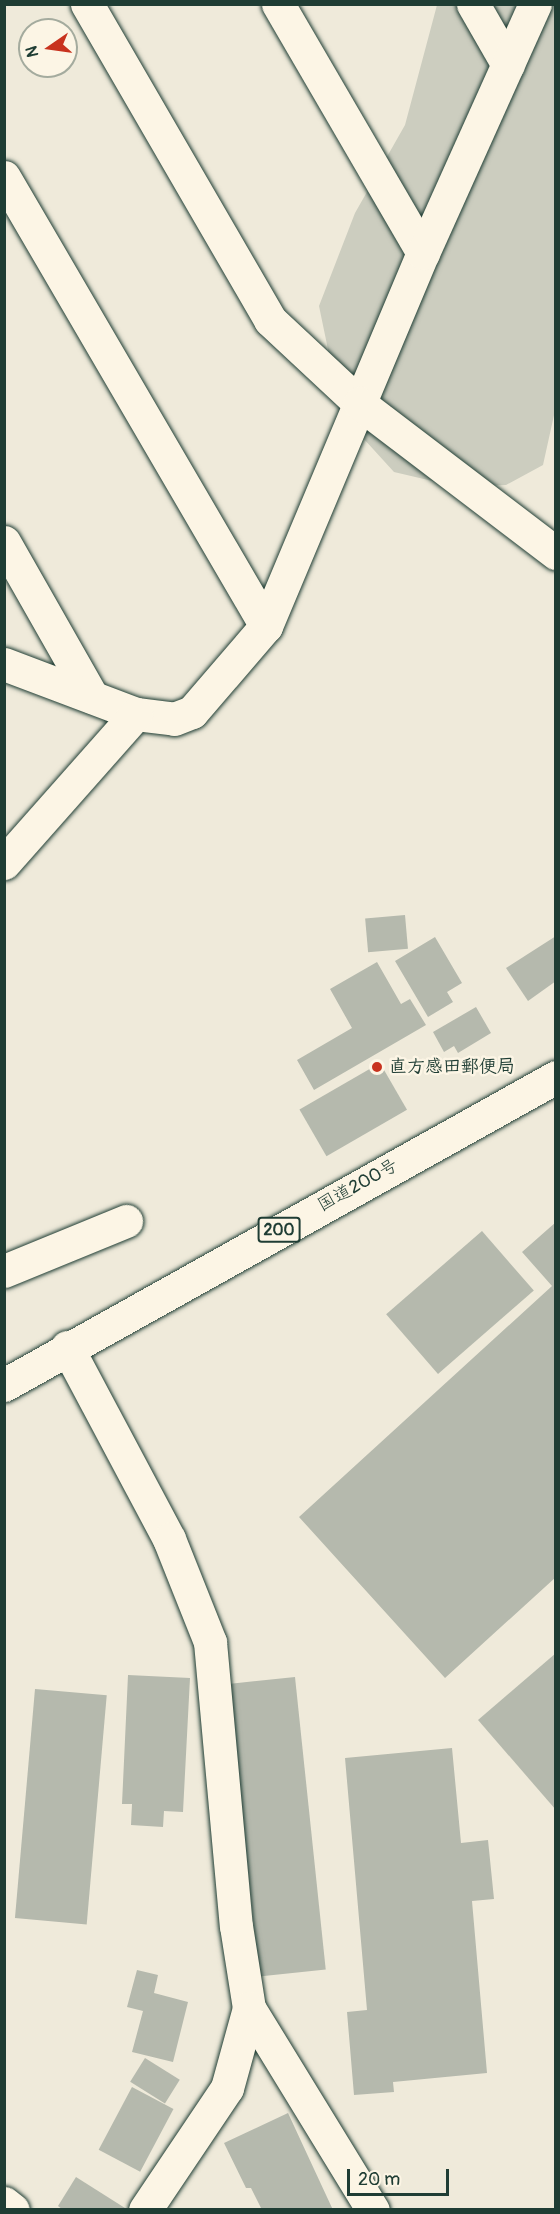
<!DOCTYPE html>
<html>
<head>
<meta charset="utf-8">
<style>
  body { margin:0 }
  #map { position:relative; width:560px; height:2214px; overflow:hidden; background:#efeada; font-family:Pangolin,"Klee One",sans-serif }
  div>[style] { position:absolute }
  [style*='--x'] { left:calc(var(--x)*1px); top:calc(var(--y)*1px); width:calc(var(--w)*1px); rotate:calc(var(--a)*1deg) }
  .green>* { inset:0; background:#cccdbf }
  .building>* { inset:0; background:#b5b9ad; transform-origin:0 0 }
  .roads { filter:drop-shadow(0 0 2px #1f3d34) drop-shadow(0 0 2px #1f3d34) }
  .minor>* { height:33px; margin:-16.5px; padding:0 16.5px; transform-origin:16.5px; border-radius:16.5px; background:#fcf5e5 }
  .tertiary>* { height:33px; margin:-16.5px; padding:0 16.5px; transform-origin:16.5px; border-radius:16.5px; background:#fcf5e5 }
  .trunk>* { height:33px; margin:-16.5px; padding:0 16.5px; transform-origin:16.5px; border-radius:16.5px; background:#fcf5e5 }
  .dots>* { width:16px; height:16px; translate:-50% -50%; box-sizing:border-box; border:3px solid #fcf5e5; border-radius:50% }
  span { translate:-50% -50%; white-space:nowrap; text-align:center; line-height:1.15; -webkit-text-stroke:5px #fcf5e5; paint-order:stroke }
  .shield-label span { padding:2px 4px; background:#fcf5e5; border:2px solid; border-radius:4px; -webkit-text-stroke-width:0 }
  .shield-label { font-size:16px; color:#1f3d34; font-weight:700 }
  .poi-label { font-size:18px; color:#1f3d34; font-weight:700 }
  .left { translate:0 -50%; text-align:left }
  .street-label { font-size:18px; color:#1f3d34 }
  .frame { position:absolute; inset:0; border:6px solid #1f3d34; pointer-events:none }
  .north { position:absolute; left:18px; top:18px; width:60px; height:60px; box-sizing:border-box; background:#fcf5e5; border:2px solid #a4ab9e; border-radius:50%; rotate:257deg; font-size:16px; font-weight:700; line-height:24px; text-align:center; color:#1f3d34 }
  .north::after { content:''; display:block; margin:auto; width:21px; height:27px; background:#c8321e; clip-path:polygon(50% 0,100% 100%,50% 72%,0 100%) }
  .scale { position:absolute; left:347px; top:2169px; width:102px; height:27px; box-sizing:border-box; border:3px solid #1f3d34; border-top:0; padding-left:8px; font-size:18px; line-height:21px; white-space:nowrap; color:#1f3d34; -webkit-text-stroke:4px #fcf5e5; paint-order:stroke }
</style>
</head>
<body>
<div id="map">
  <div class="green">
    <i style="clip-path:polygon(437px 5px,555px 5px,556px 406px,543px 465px,506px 485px,458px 487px,394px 472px,363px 438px,331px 364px,319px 306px,355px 213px,405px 125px)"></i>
  </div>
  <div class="building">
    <i style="left:405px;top:915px;width:34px;height:40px;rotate:85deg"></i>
    <i style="clip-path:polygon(556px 936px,556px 981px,528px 1001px,506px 968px)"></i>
    <i style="clip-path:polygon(435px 937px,462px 983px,447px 992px,453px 1002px,428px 1017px,395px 961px)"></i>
    <i style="clip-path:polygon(377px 962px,401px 1004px,410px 999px,426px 1025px,314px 1090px,297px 1060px,352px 1028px,330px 989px)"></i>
    <i style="clip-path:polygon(476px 1007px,491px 1033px,458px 1053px,454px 1046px,444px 1052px,433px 1032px)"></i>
    <i style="left:380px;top:1063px;width:54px;height:93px;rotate:60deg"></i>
    <i style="clip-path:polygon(556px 1222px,556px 1577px,445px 1678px,299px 1517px,552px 1286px,522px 1252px)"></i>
    <i style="left:482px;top:1231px;width:79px;height:127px;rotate:49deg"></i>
    <i style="clip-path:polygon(556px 1653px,556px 1810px,478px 1720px)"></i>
    <i style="clip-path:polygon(128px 1675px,190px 1678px,183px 1812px,164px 1811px,163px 1827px,131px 1825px,132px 1804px,122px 1804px)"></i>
    <i style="left:295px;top:1677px;width:294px;height:67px;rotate:84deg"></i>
    <i style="left:35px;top:1689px;width:72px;height:230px;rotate:5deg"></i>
    <i style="clip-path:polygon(452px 1748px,461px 1843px,488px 1840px,494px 1899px,472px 1901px,487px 2073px,393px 2082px,394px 2092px,354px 2095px,347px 2012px,367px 2010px,345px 1758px)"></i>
    <i style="clip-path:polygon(137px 1970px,158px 1975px,154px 1993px,188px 2002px,173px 2062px,132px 2052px,143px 2011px,127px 2007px)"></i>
    <i style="left:145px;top:2058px;width:41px;height:28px;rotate:32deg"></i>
    <i style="left:132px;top:2087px;width:47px;height:71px;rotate:28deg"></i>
    <i style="clip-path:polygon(288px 2113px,333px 2210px,262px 2210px,251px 2188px,246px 2188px,224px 2143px)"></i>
    <i style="clip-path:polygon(76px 2177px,125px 2208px,123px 2210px,63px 2210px,58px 2206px)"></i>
  </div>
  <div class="roads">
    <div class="minor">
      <i style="--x:278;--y:4;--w:288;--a:59.8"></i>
      <i style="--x:473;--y:4;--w:70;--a:60.2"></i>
      <i style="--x:4;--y:177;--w:520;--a:59.74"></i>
      <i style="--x:4;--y:542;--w:178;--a:60.4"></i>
      <i style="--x:4;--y:664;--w:141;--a:20.7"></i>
      <i style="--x:136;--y:714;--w:38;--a:7"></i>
      <i style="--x:174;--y:719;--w:19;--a:-21"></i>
      <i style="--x:192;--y:712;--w:113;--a:-49.3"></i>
      <i style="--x:266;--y:626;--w:405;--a:-67.2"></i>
      <i style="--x:423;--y:253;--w:273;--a:-65.8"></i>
      <i style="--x:4;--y:863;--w:199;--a:-48.5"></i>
      <i style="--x:4;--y:1271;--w:132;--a:-22.3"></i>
      <i style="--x:67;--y:1347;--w:217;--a:62"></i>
      <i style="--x:169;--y:1539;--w:111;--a:68.3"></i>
      <i style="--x:210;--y:1642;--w:285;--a:84.8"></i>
      <i style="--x:236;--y:1926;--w:83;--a:81"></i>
      <i style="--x:249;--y:2008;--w:237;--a:58.5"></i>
      <i style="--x:4;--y:2203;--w:11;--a:38"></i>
      <i style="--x:145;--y:2210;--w:147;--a:-56.1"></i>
      <i style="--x:227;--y:2088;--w:83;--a:-74.6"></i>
    </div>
    <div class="tertiary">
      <i style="--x:87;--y:4;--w:365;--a:59.9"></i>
      <i style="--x:270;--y:320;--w:122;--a:43"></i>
      <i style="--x:359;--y:403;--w:248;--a:37.3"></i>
    </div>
    <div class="trunk">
      <i style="--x:4;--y:1385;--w:632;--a:-29.16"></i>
    </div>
  </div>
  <div class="dots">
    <i style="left:377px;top:1067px;background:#c8321e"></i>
  </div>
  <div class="shield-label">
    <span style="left:279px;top:1230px">200</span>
  </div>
  <div class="poi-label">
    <span class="left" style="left:389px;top:1067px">直方感田郵便局</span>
  </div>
  <div class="street-label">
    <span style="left:358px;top:1186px;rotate:-29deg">国道200号</span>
  </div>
  <div class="frame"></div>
  <div class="north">N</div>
  <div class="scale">20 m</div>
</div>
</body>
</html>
